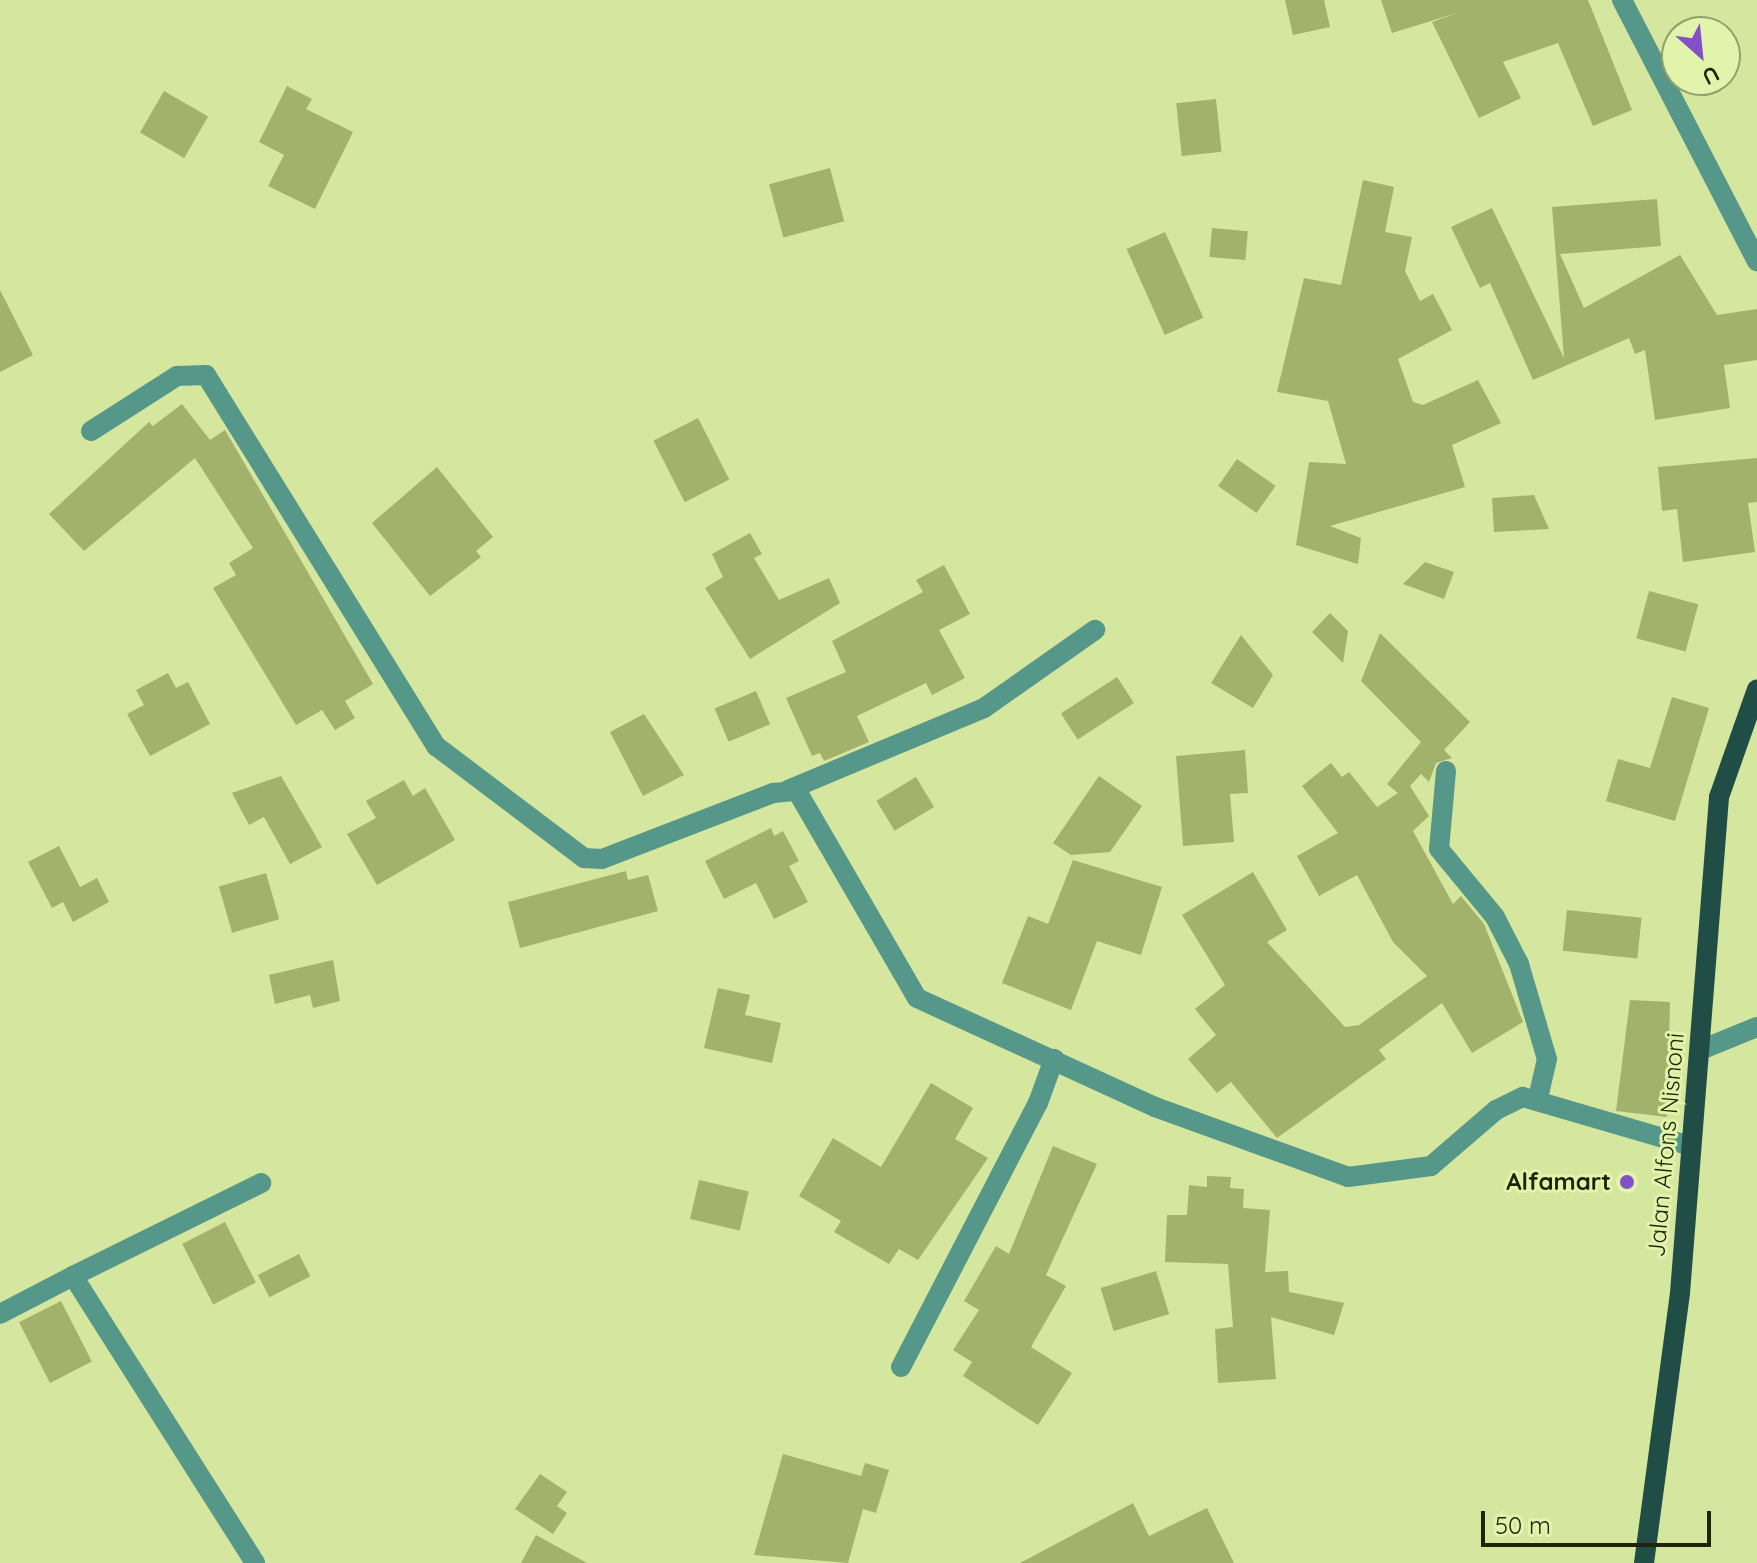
<!DOCTYPE html>
<html>
<head>
<meta charset="utf-8">
<style>
  body { margin:0 }
  #map { position:relative; width:1757px; height:1563px; overflow:hidden; background:#d5e69e; font-family:Quicksand,sans-serif }
  div>[style] { position:absolute }
  [style*='--x'] { left:calc(var(--x)*1px); top:calc(var(--y)*1px); width:calc(var(--w)*1px); rotate:calc(var(--a)*1deg) }
  .building>* { inset:0; background:#a2b26a; transform-origin:0 0 }
  .minor>* { height:20px; margin:-10px; padding:0 10px; transform-origin:10px; border-radius:10px; background:#559789 }
  .major>* { height:20px; margin:-10px; padding:0 10px; transform-origin:10px; border-radius:10px; background:#204e46 }
  .dots>* { width:22px; height:22px; translate:-50% -50%; box-sizing:border-box; border:4px solid #e2f3ab; border-radius:50% }
  span { translate:-50% -50%; white-space:nowrap; text-align:center; line-height:1.15; -webkit-text-stroke:6px #e2f3ab; paint-order:stroke }
  .street-label { font-size:24px; color:#1e2407 }
  .poi-label { font-size:24px; color:#1e2407; font-weight:700 }
  .right { translate:-100% -50%; text-align:right }
  .north { position:absolute; left:1661px; top:16px; width:80px; height:80px; box-sizing:border-box; background:#e2f3ab; border:2px solid #94a069; border-radius:50%; rotate:153deg; font-size:22px; font-weight:700; line-height:32px; text-align:center; color:#1e2407 }
  .north::after { content:''; display:block; margin:auto; width:28px; height:36px; background:#8251c9; clip-path:polygon(50% 0,100% 100%,50% 72%,0 100%) }
  .scale { position:absolute; left:1481px; top:1511px; width:230px; height:36px; box-sizing:border-box; border:4px solid #1e2407; border-top:0; padding-left:10px; font-size:24px; line-height:28px; white-space:nowrap; color:#1e2407; -webkit-text-stroke:6px #e2f3ab; paint-order:stroke }
</style>
</head>
<body>
<div id="map">
  <div class="building">
    <i style="clip-path:polygon(1285px 0,1324px 0,1330px 27px,1293px 35px)"></i>
    <i style="clip-path:polygon(1381px 0,1588px 0,1632px 110px,1593px 126px,1558px 43px,1503px 62px,1521px 98px,1479px 118px,1432px 22px,1460px 12px,1392px 33px)"></i>
    <i style="clip-path:polygon(287px 86px,312px 99px,306px 109px,353px 132px,315px 209px,268px 186px,284px 155px,259px 142px)"></i>
    <i style="left:164px;top:91px;width:51px;height:48px;rotate:30deg"></i>
    <i style="left:1216px;top:99px;width:53px;height:40px;rotate:84deg"></i>
    <i style="left:830px;top:168px;width:55px;height:63px;rotate:75deg"></i>
    <i style="clip-path:polygon(1363px 180px,1394px 187px,1385px 232px,1412px 237px,1405px 271px,1420px 301px,1433px 294px,1452px 330px,1398px 359px,1413px 402px,1423px 405px,1478px 380px,1501px 423px,1452px 445px,1465px 487px,1330px 526px,1361px 538px,1358px 564px,1296px 545px,1309px 462px,1346px 464px,1328px 401px,1277px 392px,1304px 278px,1341px 285px)"></i>
    <i style="clip-path:polygon(1657px 199px,1661px 246px,1560px 254px,1584px 308px,1680px 255px,1717px 315px,1757px 309px,1757px 360px,1724px 365px,1730px 408px,1655px 420px,1645px 350px,1635px 354px,1629px 338px,1533px 380px,1490px 283px,1480px 288px,1451px 227px,1492px 208px,1564px 358px,1552px 207px)"></i>
    <i style="left:1212px;top:228px;width:36px;height:29px;rotate:5deg"></i>
    <i style="left:1165px;top:232px;width:94px;height:42px;rotate:66deg"></i>
    <i style="clip-path:polygon(0 290px,33px 355px,0 372px)"></i>
    <i style="clip-path:polygon(182px 404px,210px 440px,225px 430px,373px 684px,345px 701px,355px 718px,335px 730px,322px 710px,296px 725px,213px 588px,236px 575px,229px 563px,253px 548px,195px 458px,84px 551px,49px 514px,149px 422px,153px 426px)"></i>
    <i style="left:698px;top:418px;width:69px;height:50px;rotate:63deg"></i>
    <i style="clip-path:polygon(1757px 458px,1757px 502px,1748px 503px,1755px 552px,1683px 562px,1677px 509px,1662px 511px,1658px 467px)"></i>
    <i style="left:1237px;top:459px;width:47px;height:33px;rotate:35deg"></i>
    <i style="clip-path:polygon(437px 467px,493px 537px,476px 551px,481px 557px,430px 596px,372px 523px)"></i>
    <i style="clip-path:polygon(1534px 495px,1549px 529px,1494px 532px,1492px 498px)"></i>
    <i style="clip-path:polygon(750px 533px,762px 554px,754px 558px,779px 600px,829px 578px,840px 603px,750px 659px,705px 588px,723px 577px,712px 554px)"></i>
    <i style="clip-path:polygon(1425px 562px,1454px 572px,1444px 599px,1403px 584px)"></i>
    <i style="clip-path:polygon(944px 565px,970px 614px,939px 630px,965px 678px,932px 695px,926px 683px,857px 716px,869px 742px,824px 761px,820px 753px,812px 756px,786px 698px,846px 672px,832px 641px,923px 592px,916px 580px)"></i>
    <i style="left:1649px;top:591px;width:51px;height:49px;rotate:15deg"></i>
    <i style="clip-path:polygon(1330px 613px,1348px 631px,1343px 663px,1312px 632px)"></i>
    <i style="clip-path:polygon(1380px 633px,1470px 722px,1444px 750px,1452px 758px,1436px 763px,1429px 782px,1421px 774px,1410px 786px,1429px 816px,1413px 831px,1453px 904px,1461px 896px,1484px 924px,1523px 1022px,1472px 1053px,1442px 1003px,1379px 1050px,1386px 1059px,1277px 1138px,1231px 1082px,1217px 1093px,1188px 1059px,1216px 1035px,1195px 1009px,1225px 985px,1182px 915px,1253px 872px,1287px 930px,1267px 942px,1345px 1027px,1359px 1025px,1427px 976px,1393px 942px,1357px 875px,1319px 896px,1297px 856px,1338px 833px,1302px 786px,1331px 763px,1342px 777px,1349px 772px,1377px 807px,1398px 793px,1387px 784px,1421px 742px,1361px 681px)"></i>
    <i style="clip-path:polygon(1241px 635px,1273px 675px,1253px 708px,1211px 683px)"></i>
    <i style="clip-path:polygon(168px 673px,176px 688px,188px 682px,210px 724px,150px 756px,127px 714px,144px 705px,136px 690px)"></i>
    <i style="left:1117px;top:677px;width:31px;height:67px;rotate:57deg"></i>
    <i style="left:756px;top:691px;width:36px;height:45px;rotate:67deg"></i>
    <i style="clip-path:polygon(1672px 697px,1709px 708px,1675px 821px,1606px 801px,1618px 759px,1650px 768px)"></i>
    <i style="clip-path:polygon(644px 714px,684px 775px,643px 796px,610px 732px)"></i>
    <i style="clip-path:polygon(1245px 750px,1248px 793px,1230px 794px,1234px 842px,1183px 846px,1176px 756px)"></i>
    <i style="clip-path:polygon(281px 776px,322px 847px,290px 864px,264px 817px,249px 825px,232px 793px)"></i>
    <i style="clip-path:polygon(1099px 776px,1142px 806px,1110px 852px,1071px 855px,1053px 843px)"></i>
    <i style="left:916px;top:777px;width:35px;height:46px;rotate:59deg"></i>
    <i style="clip-path:polygon(404px 780px,413px 796px,425px 788px,455px 840px,377px 885px,347px 834px,376px 818px,366px 801px)"></i>
    <i style="clip-path:polygon(771px 828px,774px 836px,783px 831px,799px 861px,789px 866px,808px 902px,774px 919px,756px 883px,724px 899px,705px 861px)"></i>
    <i style="clip-path:polygon(59px 846px,80px 887px,97px 878px,109px 902px,73px 922px,63px 902px,52px 908px,28px 862px)"></i>
    <i style="clip-path:polygon(1073px 860px,1162px 887px,1141px 955px,1097px 941px,1071px 1010px,1002px 983px,1028px 916px,1048px 924px)"></i>
    <i style="clip-path:polygon(626px 871px,628px 880px,648px 875px,658px 911px,520px 948px,508px 902px)"></i>
    <i style="left:266px;top:873px;width:48px;height:49px;rotate:74deg"></i>
    <i style="left:1567px;top:910px;width:75px;height:41px;rotate:6deg"></i>
    <i style="clip-path:polygon(333px 960px,340px 1001px,313px 1008px,310px 995px,275px 1004px,269px 975px)"></i>
    <i style="clip-path:polygon(718px 988px,750px 995px,745px 1015px,781px 1023px,772px 1063px,704px 1048px)"></i>
    <i style="clip-path:polygon(1630px 1000px,1670px 1002px,1667px 1117px,1616px 1111px)"></i>
    <i style="clip-path:polygon(931px 1083px,973px 1108px,955px 1139px,988px 1158px,918px 1260px,899px 1249px,889px 1264px,834px 1232px,841px 1221px,799px 1196px,833px 1138px,881px 1167px)"></i>
    <i style="clip-path:polygon(1053px 1146px,1097px 1164px,1046px 1275px,1066px 1286px,1031px 1347px,1072px 1373px,1038px 1425px,963px 1376px,972px 1362px,953px 1350px,979px 1310px,964px 1301px,996px 1246px,1009px 1254px)"></i>
    <i style="clip-path:polygon(1207px 1176px,1231px 1177px,1230px 1188px,1244px 1189px,1243px 1208px,1270px 1210px,1265px 1272px,1288px 1271px,1289px 1292px,1344px 1303px,1334px 1335px,1271px 1317px,1276px 1379px,1218px 1383px,1215px 1329px,1233px 1327px,1228px 1264px,1165px 1262px,1167px 1215px,1187px 1215px,1189px 1185px,1207px 1187px)"></i>
    <i style="left:699px;top:1180px;width:51px;height:40px;rotate:13deg"></i>
    <i style="left:225px;top:1222px;width:68px;height:48px;rotate:63deg"></i>
    <i style="left:299px;top:1254px;width:25px;height:46px;rotate:63deg"></i>
    <i style="left:1156px;top:1271px;width:45px;height:58px;rotate:73deg"></i>
    <i style="left:61px;top:1301px;width:68px;height:47px;rotate:63deg"></i>
    <i style="clip-path:polygon(783px 1454px,861px 1476px,865px 1463px,889px 1470px,876px 1513px,863px 1509px,848px 1563px,754px 1555px)"></i>
    <i style="clip-path:polygon(540px 1474px,567px 1492px,557px 1506px,567px 1513px,553px 1534px,515px 1509px)"></i>
    <i style="clip-path:polygon(1133px 1503px,1149px 1536px,1207px 1508px,1234px 1563px,1020px 1563px)"></i>
    <i style="clip-path:polygon(536px 1535px,587px 1563px,521px 1563px)"></i>
  </div>
  <div class="minor">
    <i style="--x:1622;--y:0;--w:294;--a:62.7"></i>
    <i style="--x:91;--y:431;--w:102;--a:-32.6"></i>
    <i style="--x:177;--y:376;--w:29;--a:-2"></i>
    <i style="--x:206;--y:375;--w:437;--a:58.2"></i>
    <i style="--x:436;--y:746;--w:186;--a:37.1"></i>
    <i style="--x:584;--y:858;--w:18;--a:3"></i>
    <i style="--x:602;--y:859;--w:183;--a:-21.1"></i>
    <i style="--x:773;--y:793;--w:24;--a:-5"></i>
    <i style="--x:797;--y:791;--w:239;--a:59.9"></i>
    <i style="--x:917;--y:998;--w:262;--a:24.6"></i>
    <i style="--x:1155;--y:1107;--w:205;--a:19.9"></i>
    <i style="--x:1348;--y:1177;--w:84;--a:-7.5"></i>
    <i style="--x:1431;--y:1166;--w:86;--a:-40.7"></i>
    <i style="--x:1496;--y:1110;--w:30;--a:-26"></i>
    <i style="--x:1523;--y:1097;--w:171;--a:16.3"></i>
    <i style="--x:1446;--y:771;--w:78;--a:95.1"></i>
    <i style="--x:1439;--y:849;--w:88;--a:50.5"></i>
    <i style="--x:1495;--y:917;--w:53;--a:62.9"></i>
    <i style="--x:1519;--y:964;--w:99;--a:73.6"></i>
    <i style="--x:1547;--y:1059;--w:39;--a:103"></i>
    <i style="--x:788;--y:790;--w:212;--a:-22.7"></i>
    <i style="--x:984;--y:708;--w:136;--a:-35.1"></i>
    <i style="--x:1703;--y:1049;--w:58;--a:-22.2"></i>
    <i style="--x:73;--y:1276;--w:210;--a:-26.3"></i>
    <i style="--x:0;--y:1314;--w:82;--a:-27.5"></i>
    <i style="--x:73;--y:1276;--w:340;--a:57.6"></i>
    <i style="--x:901;--y:1367;--w:297;--a:-62.6"></i>
    <i style="--x:1038;--y:1103;--w:47;--a:-70"></i>
  </div>
  <div class="major">
    <i style="--x:1644;--y:1563;--w:272;--a:-82.4"></i>
    <i style="--x:1680;--y:1293;--w:498;--a:-85.5"></i>
    <i style="--x:1719;--y:797;--w:114;--a:-70.6"></i>
  </div>
  <div class="dots">
    <i style="left:1627px;top:1182px;background:#8251c9"></i>
  </div>
  <div class="street-label">
    <span style="left:1666px;top:1145px;rotate:-85deg">Jalan Alfons Nisnoni</span>
  </div>
  <div class="poi-label">
    <span class="right" style="left:1611px;top:1182px">Alfamart</span>
  </div>
  <div class="north">U</div>
  <div class="scale">50 m</div>
</div>
</body>
</html>
